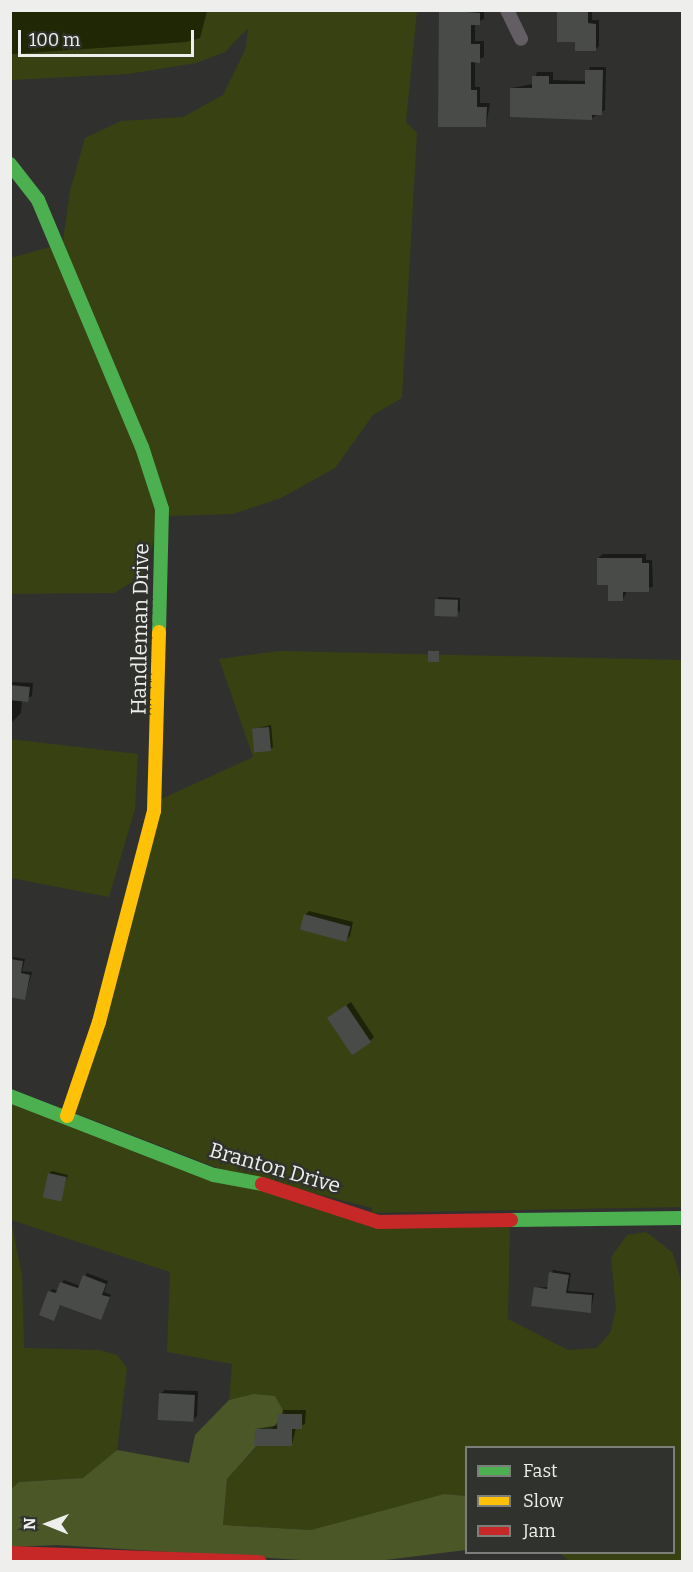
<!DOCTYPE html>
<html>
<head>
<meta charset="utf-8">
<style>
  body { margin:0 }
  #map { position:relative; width:693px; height:1572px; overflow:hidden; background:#30312f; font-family:Bitter,serif }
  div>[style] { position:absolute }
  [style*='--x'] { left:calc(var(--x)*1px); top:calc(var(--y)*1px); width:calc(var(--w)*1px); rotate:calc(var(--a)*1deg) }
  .green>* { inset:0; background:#374112 }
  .forest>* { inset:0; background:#4c5727 }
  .water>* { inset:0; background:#202704 }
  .shadow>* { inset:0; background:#0007 }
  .building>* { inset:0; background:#494b49; transform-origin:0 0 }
  .street>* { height:14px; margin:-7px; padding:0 7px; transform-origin:7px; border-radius:7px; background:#635e63 }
  .fast>* { height:14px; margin:-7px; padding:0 7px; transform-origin:7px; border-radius:7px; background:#4caf50 }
  .slow>* { height:14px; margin:-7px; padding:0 7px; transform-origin:7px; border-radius:7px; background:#ffc107 }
  .jam>* { height:14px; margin:-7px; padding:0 7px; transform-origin:7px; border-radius:7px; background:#c62828 }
  span { translate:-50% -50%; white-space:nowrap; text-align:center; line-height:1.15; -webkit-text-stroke:4.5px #30322e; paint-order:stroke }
  .street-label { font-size:21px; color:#eeefec }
  .frame { position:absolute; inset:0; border:12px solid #eeefec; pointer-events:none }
  .legend { position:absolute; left:465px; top:1446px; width:210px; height:108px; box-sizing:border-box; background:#30322e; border:2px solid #7c7e7a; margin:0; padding:8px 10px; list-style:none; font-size:18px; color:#eeefec }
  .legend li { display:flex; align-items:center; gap:12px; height:30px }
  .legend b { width:30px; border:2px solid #7c7e7a }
  .north { position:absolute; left:18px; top:1494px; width:60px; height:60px; -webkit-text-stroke:4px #30322e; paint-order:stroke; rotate:271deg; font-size:16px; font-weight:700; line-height:24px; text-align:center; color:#eeefec }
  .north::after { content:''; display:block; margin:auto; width:21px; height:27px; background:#eeefec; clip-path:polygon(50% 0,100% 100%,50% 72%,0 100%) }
  .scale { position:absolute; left:18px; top:30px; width:176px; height:27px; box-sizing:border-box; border:3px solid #eeefec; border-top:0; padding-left:8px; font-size:18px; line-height:21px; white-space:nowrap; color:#eeefec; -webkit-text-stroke:4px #30322e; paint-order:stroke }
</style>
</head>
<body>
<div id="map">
  <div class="green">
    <i style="clip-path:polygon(207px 11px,417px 11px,406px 122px,417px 133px,402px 398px,373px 415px,335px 468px,281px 498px,233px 514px,168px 516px,63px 241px,70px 191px,85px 138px,121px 121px,183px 117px,223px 95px,246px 48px,248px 28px,225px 52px,196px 63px,128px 74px,11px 80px,11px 54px,185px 42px,200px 38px)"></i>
    <i style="clip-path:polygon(50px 247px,136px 449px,155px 510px,155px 538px,142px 576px,114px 593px,11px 594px,10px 258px)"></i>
    <i style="clip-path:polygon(279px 651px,682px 660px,682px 1207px,372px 1213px,372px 1208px,223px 1170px,75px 1113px,161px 799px,253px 757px,219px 659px)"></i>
    <i style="clip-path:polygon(10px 739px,138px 754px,135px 809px,109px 897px,11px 878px)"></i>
    <i style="clip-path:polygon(11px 1102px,375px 1228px,510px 1226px,508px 1319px,568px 1350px,597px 1348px,610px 1333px,616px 1309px,611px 1257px,627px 1235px,646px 1232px,673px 1253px,682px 1284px,682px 1561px,569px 1561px,560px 1553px,674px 1552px,674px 1448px,466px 1448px,466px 1496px,444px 1494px,311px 1530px,223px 1525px,227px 1479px,278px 1423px,253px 1394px,229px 1400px,232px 1364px,167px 1352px,170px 1272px,11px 1220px,22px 1275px,24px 1348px,99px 1350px,117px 1355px,127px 1368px,117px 1450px,83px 1478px,19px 1482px,11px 1489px)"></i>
  </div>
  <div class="forest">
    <i style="clip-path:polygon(253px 1394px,275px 1396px,285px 1414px,227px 1479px,223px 1525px,311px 1530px,444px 1494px,466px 1496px,466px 1550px,377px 1561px,317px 1561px,57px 1545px,11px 1547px,11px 1489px,19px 1482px,83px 1478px,117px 1450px,189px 1463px,195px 1435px,229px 1400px)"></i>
  </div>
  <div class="water">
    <i style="clip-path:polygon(11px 10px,207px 10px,207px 11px,200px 38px,185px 42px,11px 54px)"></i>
  </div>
  <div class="shadow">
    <i style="clip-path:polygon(433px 10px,484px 10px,484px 19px,475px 23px,475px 41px,484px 41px,484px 57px,475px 61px,475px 87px,480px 87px,480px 103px,490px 103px,486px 126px,440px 125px,441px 11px)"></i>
    <i style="clip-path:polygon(558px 10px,592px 10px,592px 20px,599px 20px,599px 46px,595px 50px,577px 40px)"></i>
    <i style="clip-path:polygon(590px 67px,606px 67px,605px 110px,592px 118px,511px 88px,533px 84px,537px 72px,553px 72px,553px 80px,586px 81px)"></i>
    <i style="clip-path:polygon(603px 554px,646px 554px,646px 560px,652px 560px,653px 587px,627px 591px,623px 599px,598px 558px)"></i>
    <i style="clip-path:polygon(439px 597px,460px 598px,460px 612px,436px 600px)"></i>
    <i style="clip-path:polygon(10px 682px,33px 683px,32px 696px,22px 700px,21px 713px,10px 724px)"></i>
    <i style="clip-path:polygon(271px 725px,273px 747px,270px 749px,253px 729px)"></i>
    <i style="clip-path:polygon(309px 911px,353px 922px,350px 936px,346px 940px,305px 915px)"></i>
    <i style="clip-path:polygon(13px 957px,25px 959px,22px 971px,32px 972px,25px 998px,10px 996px)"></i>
    <i style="clip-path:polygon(351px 1002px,374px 1037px,370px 1041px,333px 1014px)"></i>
    <i style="clip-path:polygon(52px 1171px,68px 1175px,60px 1199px,49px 1173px)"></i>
    <i style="clip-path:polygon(553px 1270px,571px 1273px,568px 1291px,594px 1293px,591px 1311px,535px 1288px,548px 1287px)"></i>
    <i style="clip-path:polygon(87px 1273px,108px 1281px,104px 1292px,111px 1295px,101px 1318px,61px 1303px,54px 1319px,41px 1315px,52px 1289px,58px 1291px,64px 1280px,80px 1286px)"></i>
    <i style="clip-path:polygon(165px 1390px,198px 1391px,197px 1416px,193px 1420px,160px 1394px)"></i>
    <i style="clip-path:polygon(283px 1410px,306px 1410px,305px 1424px,296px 1428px,292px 1444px,256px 1429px,279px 1425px)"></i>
  </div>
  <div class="building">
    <i style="clip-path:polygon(439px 10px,480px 13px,480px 25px,471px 25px,471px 44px,480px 44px,480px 63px,471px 62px,471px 90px,477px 90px,477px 107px,487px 107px,486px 127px,438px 127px)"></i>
    <i style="clip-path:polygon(557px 10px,588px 10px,588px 23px,596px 24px,596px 51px,575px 51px,575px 42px,557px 42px)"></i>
    <i style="clip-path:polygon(585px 70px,603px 70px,602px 115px,592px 115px,592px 120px,510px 117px,510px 88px,532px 88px,532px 76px,549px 76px,549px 84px,585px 84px)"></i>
    <i style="clip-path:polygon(597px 558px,642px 558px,642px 563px,649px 563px,649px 592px,623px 592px,623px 601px,608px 601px,608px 585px,597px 585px)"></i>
    <i style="left:435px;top:599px;width:23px;height:17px;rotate:2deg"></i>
    <i style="left:428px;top:651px;width:11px;height:11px"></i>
    <i style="left:10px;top:685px;width:20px;height:15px;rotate:6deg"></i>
    <i style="left:269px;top:727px;width:24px;height:17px;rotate:85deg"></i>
    <i style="left:304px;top:914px;width:48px;height:16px;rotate:15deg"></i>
    <i style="clip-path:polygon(10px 959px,23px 961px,21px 973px,30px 975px,25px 1000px,10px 997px)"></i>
    <i style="left:346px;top:1005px;width:45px;height:23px;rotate:56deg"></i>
    <i style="left:48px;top:1173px;width:19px;height:25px;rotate:12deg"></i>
    <i style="clip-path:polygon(549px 1272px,569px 1275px,566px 1293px,592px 1295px,591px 1313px,531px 1306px,534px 1287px,547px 1289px)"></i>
    <i style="clip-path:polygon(83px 1275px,106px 1284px,102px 1295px,110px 1297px,101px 1320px,60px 1305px,54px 1321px,39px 1315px,48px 1291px,56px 1293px,60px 1282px,78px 1288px)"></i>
    <i style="left:159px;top:1393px;width:36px;height:27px;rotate:3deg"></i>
    <i style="clip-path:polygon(278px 1414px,302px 1414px,302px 1429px,292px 1429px,292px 1446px,254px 1446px,255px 1429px,277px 1429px)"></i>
  </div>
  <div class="street">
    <i style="--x:507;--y:10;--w:32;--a:64"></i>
  </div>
  <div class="fast">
    <i style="--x:10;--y:164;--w:46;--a:52.1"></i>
    <i style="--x:38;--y:200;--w:268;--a:67.2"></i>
    <i style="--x:142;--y:447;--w:65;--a:72.1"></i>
    <i style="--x:162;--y:509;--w:123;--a:91.4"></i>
    <i style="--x:10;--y:1096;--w:219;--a:21.2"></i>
    <i style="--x:214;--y:1175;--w:49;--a:10.6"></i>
    <i style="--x:511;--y:1220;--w:171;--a:-0.7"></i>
  </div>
  <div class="slow">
    <i style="--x:67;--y:1116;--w:99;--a:-71.2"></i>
    <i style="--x:99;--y:1022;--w:218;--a:-75.4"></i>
    <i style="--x:154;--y:811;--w:179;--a:-88.4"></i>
  </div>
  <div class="jam">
    <i style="--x:262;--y:1184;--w:122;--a:18.1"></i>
    <i style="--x:378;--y:1222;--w:133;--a:-0.9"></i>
    <i style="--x:10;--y:1553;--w:250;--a:2.1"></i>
  </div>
  <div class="street-label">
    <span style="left:140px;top:629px;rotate:-89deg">Handleman Drive</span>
    <span style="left:275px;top:1168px;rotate:16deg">Branton Drive</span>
  </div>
  <div class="frame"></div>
  <ul class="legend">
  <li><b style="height:8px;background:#4caf50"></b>Fast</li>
  <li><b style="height:8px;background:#ffc107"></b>Slow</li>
  <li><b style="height:8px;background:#c62828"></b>Jam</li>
  </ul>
  <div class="north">N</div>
  <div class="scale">100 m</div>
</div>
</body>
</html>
